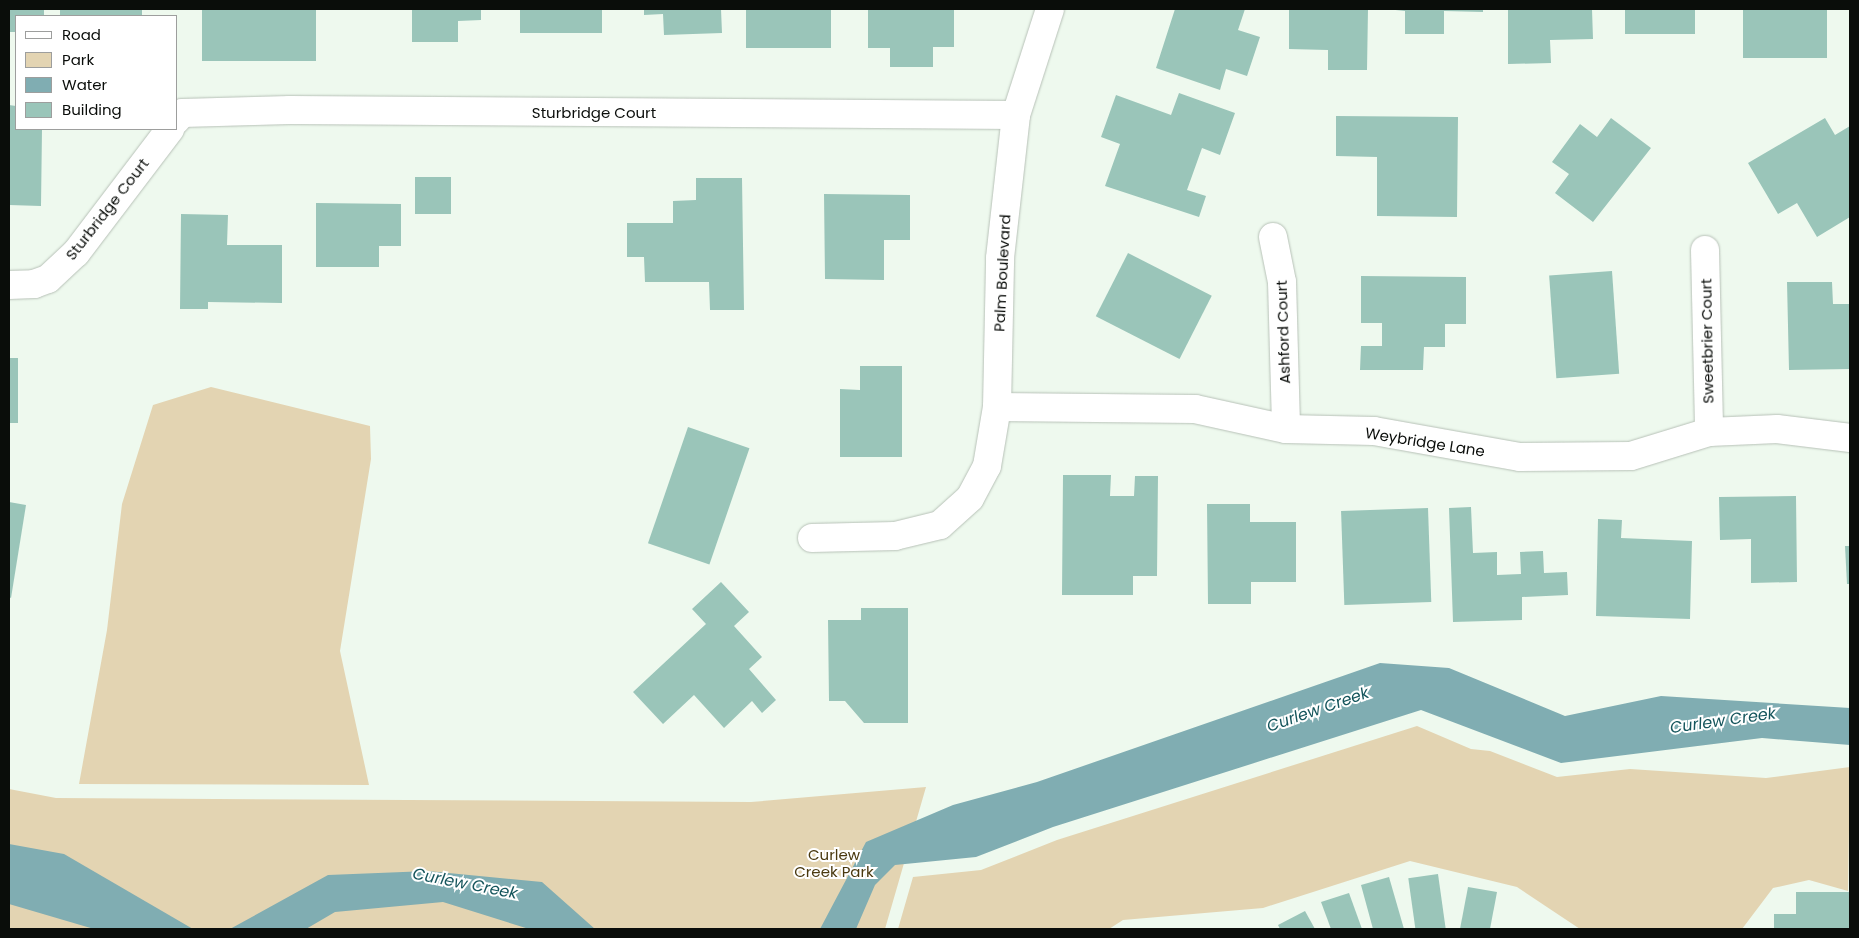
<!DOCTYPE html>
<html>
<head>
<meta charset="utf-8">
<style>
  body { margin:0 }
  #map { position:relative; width:1859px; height:938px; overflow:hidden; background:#eef9ee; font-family:Poppins,sans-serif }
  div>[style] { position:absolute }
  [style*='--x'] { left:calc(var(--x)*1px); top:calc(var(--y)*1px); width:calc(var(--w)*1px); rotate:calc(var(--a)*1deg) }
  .green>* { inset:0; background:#e3d4b2 }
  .water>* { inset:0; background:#80adb2 }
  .building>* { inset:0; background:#9ac5b9; transform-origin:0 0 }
  .roads { filter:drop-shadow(0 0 1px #b7c1b7) drop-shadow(0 0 1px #b7c1b7) }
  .minor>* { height:28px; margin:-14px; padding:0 14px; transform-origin:14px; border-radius:14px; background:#fff }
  span { translate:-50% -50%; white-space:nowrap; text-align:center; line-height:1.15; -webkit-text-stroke:4px #fff; paint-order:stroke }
  .street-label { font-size:15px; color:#0a0d0a }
  .park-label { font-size:15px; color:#4a390f }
  .water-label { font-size:16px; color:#15555c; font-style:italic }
  .frame { position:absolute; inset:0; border:10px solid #0a0d0a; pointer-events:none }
  .legend { position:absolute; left:15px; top:15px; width:162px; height:115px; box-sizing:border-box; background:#fff; border:1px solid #9d9e9d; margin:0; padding:6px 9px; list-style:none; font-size:15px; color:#0a0d0a }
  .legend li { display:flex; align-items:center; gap:10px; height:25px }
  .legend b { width:25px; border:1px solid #9d9e9d }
</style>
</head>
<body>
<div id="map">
  <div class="green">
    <i style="clip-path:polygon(211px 387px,370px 426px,371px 459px,340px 651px,369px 785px,79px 784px,107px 630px,122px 504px,153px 405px)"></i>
    <i style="clip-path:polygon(1417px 726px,1471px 749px,1490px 751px,1557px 777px,1630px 769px,1766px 778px,1850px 767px,1848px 891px,1809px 880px,1773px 888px,1742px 929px,1580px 929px,1517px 887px,1410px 861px,1263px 908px,1123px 920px,1109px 929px,898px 929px,913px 877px,981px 870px,1057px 840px)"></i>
    <i style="clip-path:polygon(926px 787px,885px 929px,9px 929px,9px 789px,56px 798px,751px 802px)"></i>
  </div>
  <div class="water">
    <i style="clip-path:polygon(1380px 663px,1449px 668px,1565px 716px,1661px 696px,1850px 708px,1850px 745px,1762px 738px,1561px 763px,1421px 710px,1053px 827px,976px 857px,895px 865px,875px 885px,856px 929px,820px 929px,866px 842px,953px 805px,1037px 782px)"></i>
    <i style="clip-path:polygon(9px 844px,64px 854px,193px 929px,94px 929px,9px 904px)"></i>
    <i style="clip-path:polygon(428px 871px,542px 882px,595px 929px,529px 929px,443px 902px,335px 912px,306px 929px,230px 929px,328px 875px)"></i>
  </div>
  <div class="building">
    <i style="clip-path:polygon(9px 9px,44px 9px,44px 16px,16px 16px,16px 32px,9px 32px)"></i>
    <i style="left:60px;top:9px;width:82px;height:7px"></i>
    <i style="left:202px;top:9px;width:114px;height:52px"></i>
    <i style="clip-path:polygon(412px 9px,481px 9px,481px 20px,458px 21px,458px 42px,412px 42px)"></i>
    <i style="left:520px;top:9px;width:82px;height:24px"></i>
    <i style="clip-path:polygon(644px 9px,721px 9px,722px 33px,664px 35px,663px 14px,644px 15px)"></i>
    <i style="left:746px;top:9px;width:85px;height:39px"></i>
    <i style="clip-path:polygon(868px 9px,954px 9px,954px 47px,933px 47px,933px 67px,890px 67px,890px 48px,868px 48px)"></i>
    <i style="clip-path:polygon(1175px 9px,1245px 9px,1238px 30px,1260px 37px,1247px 76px,1226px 69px,1220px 90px,1156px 68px)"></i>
    <i style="clip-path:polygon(1289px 9px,1368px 9px,1367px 70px,1328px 70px,1328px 50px,1289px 49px)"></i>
    <i style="clip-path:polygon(1386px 9px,1483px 9px,1483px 12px,1444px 11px,1444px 34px,1405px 34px,1405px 11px)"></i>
    <i style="clip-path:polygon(1508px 9px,1592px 9px,1593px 39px,1550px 40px,1551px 63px,1508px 64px)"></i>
    <i style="left:1625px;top:9px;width:70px;height:25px"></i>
    <i style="left:1743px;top:9px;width:84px;height:49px"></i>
    <i style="clip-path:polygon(1179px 93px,1235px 113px,1220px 155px,1202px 148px,1187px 190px,1206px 196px,1199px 217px,1105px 186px,1120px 144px,1101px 137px,1116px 95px,1171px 115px)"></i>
    <i style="clip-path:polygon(9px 105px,16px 106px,16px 129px,42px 129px,41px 206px,9px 205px)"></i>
    <i style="clip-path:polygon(1336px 116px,1458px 117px,1457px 217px,1377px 216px,1377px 157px,1336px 156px)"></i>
    <i style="clip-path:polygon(1611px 118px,1651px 148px,1593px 222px,1555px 193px,1569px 174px,1552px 162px,1580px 124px,1597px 137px)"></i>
    <i style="clip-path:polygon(1825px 118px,1835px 135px,1850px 126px,1850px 217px,1817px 237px,1797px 203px,1778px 214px,1748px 163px)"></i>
    <i style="left:415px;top:177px;width:36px;height:37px"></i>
    <i style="clip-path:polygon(696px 178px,742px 178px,744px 310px,710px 310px,709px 282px,645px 282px,644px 257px,627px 257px,627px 223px,673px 223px,673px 201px,696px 200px)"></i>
    <i style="clip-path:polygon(824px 194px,910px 195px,910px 240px,884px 240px,884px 280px,825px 279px)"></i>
    <i style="clip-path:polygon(316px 203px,401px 204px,401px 246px,379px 246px,379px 267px,316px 267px)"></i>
    <i style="clip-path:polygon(181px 214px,228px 215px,227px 245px,282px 245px,282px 303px,208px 302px,208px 309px,180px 309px)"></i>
    <i style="left:1128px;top:253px;width:94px;height:71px;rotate:27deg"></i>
    <i style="left:1612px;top:271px;width:103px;height:63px;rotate:86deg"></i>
    <i style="clip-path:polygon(1361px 276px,1466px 277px,1466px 324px,1445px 324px,1445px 347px,1424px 347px,1423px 370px,1360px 370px,1361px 346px,1382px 346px,1382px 323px,1361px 323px)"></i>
    <i style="clip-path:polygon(1787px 282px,1832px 282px,1833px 304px,1850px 304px,1850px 369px,1789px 370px)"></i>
    <i style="left:9px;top:358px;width:9px;height:65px"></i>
    <i style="clip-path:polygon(860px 366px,902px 366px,902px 457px,840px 457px,840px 389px,860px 390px)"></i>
    <i style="left:688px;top:427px;width:65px;height:123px;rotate:19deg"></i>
    <i style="clip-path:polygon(1063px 475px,1111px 475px,1110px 496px,1134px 496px,1135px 476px,1158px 476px,1157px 576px,1133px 576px,1133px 595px,1062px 595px)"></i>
    <i style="clip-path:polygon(1796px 496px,1797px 582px,1751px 583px,1751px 539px,1720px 540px,1719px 497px)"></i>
    <i style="clip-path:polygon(9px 502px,26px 505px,11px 598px,9px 597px)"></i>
    <i style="clip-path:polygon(1207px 504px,1250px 504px,1250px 522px,1296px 522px,1296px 582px,1251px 582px,1251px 604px,1208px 604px)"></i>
    <i style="clip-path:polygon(1471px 507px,1473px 553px,1497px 552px,1497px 575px,1521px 574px,1520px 552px,1543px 551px,1544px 573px,1567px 572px,1568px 595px,1522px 597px,1522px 620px,1453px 622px,1449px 508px)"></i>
    <i style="left:1428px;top:508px;width:94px;height:87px;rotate:88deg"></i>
    <i style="clip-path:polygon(1598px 519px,1622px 520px,1621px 538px,1692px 541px,1690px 619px,1596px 616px)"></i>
    <i style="clip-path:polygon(1845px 546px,1850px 546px,1850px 584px,1847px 584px)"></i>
    <i style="clip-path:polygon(721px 582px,749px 612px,734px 626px,762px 657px,749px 669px,776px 700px,762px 713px,752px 701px,724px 728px,694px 695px,663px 724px,633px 692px,706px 624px,692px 609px)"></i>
    <i style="clip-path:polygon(861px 608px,908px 608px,908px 723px,864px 723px,845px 701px,829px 701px,828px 620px,861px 620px)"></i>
    <i style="left:1438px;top:874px;width:56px;height:30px;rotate:82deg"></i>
    <i style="clip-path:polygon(1389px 877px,1404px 929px,1373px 929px,1361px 885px)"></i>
    <i style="clip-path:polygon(1468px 887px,1497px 892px,1490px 929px,1460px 929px)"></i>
    <i style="clip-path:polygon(1796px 892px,1850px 892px,1850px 929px,1774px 929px,1774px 914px,1796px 914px)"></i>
    <i style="clip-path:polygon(1349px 893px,1362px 929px,1331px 929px,1321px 902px)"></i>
    <i style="clip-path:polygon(1305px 911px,1315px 929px,1280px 929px,1278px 925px)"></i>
  </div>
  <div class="roads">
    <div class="minor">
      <i style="--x:176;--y:120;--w:9;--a:-49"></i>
      <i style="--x:182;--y:113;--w:108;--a:-1.6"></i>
      <i style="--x:290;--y:110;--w:726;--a:0.39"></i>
      <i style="--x:1273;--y:237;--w:46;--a:78.7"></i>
      <i style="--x:1282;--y:282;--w:147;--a:88.4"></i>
      <i style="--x:1705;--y:250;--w:182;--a:88.7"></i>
      <i style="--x:9;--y:285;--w:25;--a:-2"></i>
      <i style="--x:34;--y:284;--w:15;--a:-20"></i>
      <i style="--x:48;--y:279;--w:38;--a:-43"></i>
      <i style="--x:76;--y:253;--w:156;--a:-52.8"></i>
      <i style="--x:997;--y:407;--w:198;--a:0.6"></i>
      <i style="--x:1195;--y:409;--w:93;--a:12.4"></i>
      <i style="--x:1286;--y:429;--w:88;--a:1.3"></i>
      <i style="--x:1374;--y:431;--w:148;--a:10.1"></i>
      <i style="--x:1520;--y:457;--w:111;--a:-0.5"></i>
      <i style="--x:1631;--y:456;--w:82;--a:-17.1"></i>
      <i style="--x:1709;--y:432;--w:68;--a:-2.5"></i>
      <i style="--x:1777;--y:429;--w:74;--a:7"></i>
      <i style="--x:812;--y:538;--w:83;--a:-1.4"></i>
      <i style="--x:895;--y:536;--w:46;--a:-13.7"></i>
      <i style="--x:940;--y:525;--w:40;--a:-42"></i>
      <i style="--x:970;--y:498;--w:36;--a:-62"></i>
      <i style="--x:987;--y:466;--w:60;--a:-80.4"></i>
      <i style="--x:997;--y:407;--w:149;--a:-88.8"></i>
      <i style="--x:1000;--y:258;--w:144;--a:-83.6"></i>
      <i style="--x:1016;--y:115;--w:111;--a:-72.2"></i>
    </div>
  </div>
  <div class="street-label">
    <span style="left:594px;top:113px">Sturbridge Court</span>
    <span style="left:107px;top:209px;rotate:-52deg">Sturbridge Court</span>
    <span style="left:1002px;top:273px;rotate:-87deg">Palm Boulevard</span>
    <span style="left:1283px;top:332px;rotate:-92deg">Ashford Court</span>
    <span style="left:1707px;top:341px;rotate:-91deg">Sweetbrier Court</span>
    <span style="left:1425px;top:442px;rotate:9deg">Weybridge Lane</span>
  </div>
  <div class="park-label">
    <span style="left:834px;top:863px">Curlew<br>Creek Park</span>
  </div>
  <div class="water-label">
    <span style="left:1318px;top:710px;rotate:-19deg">Curlew Creek</span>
    <span style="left:1723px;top:721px;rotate:-8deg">Curlew Creek</span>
    <span style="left:465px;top:884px;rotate:11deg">Curlew Creek</span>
  </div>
  <div class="frame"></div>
  <ul class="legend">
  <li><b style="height:6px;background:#fff"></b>Road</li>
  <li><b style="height:14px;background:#e3d4b2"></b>Park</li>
  <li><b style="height:14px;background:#80adb2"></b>Water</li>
  <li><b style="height:14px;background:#9ac5b9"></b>Building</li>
  </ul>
</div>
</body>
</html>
